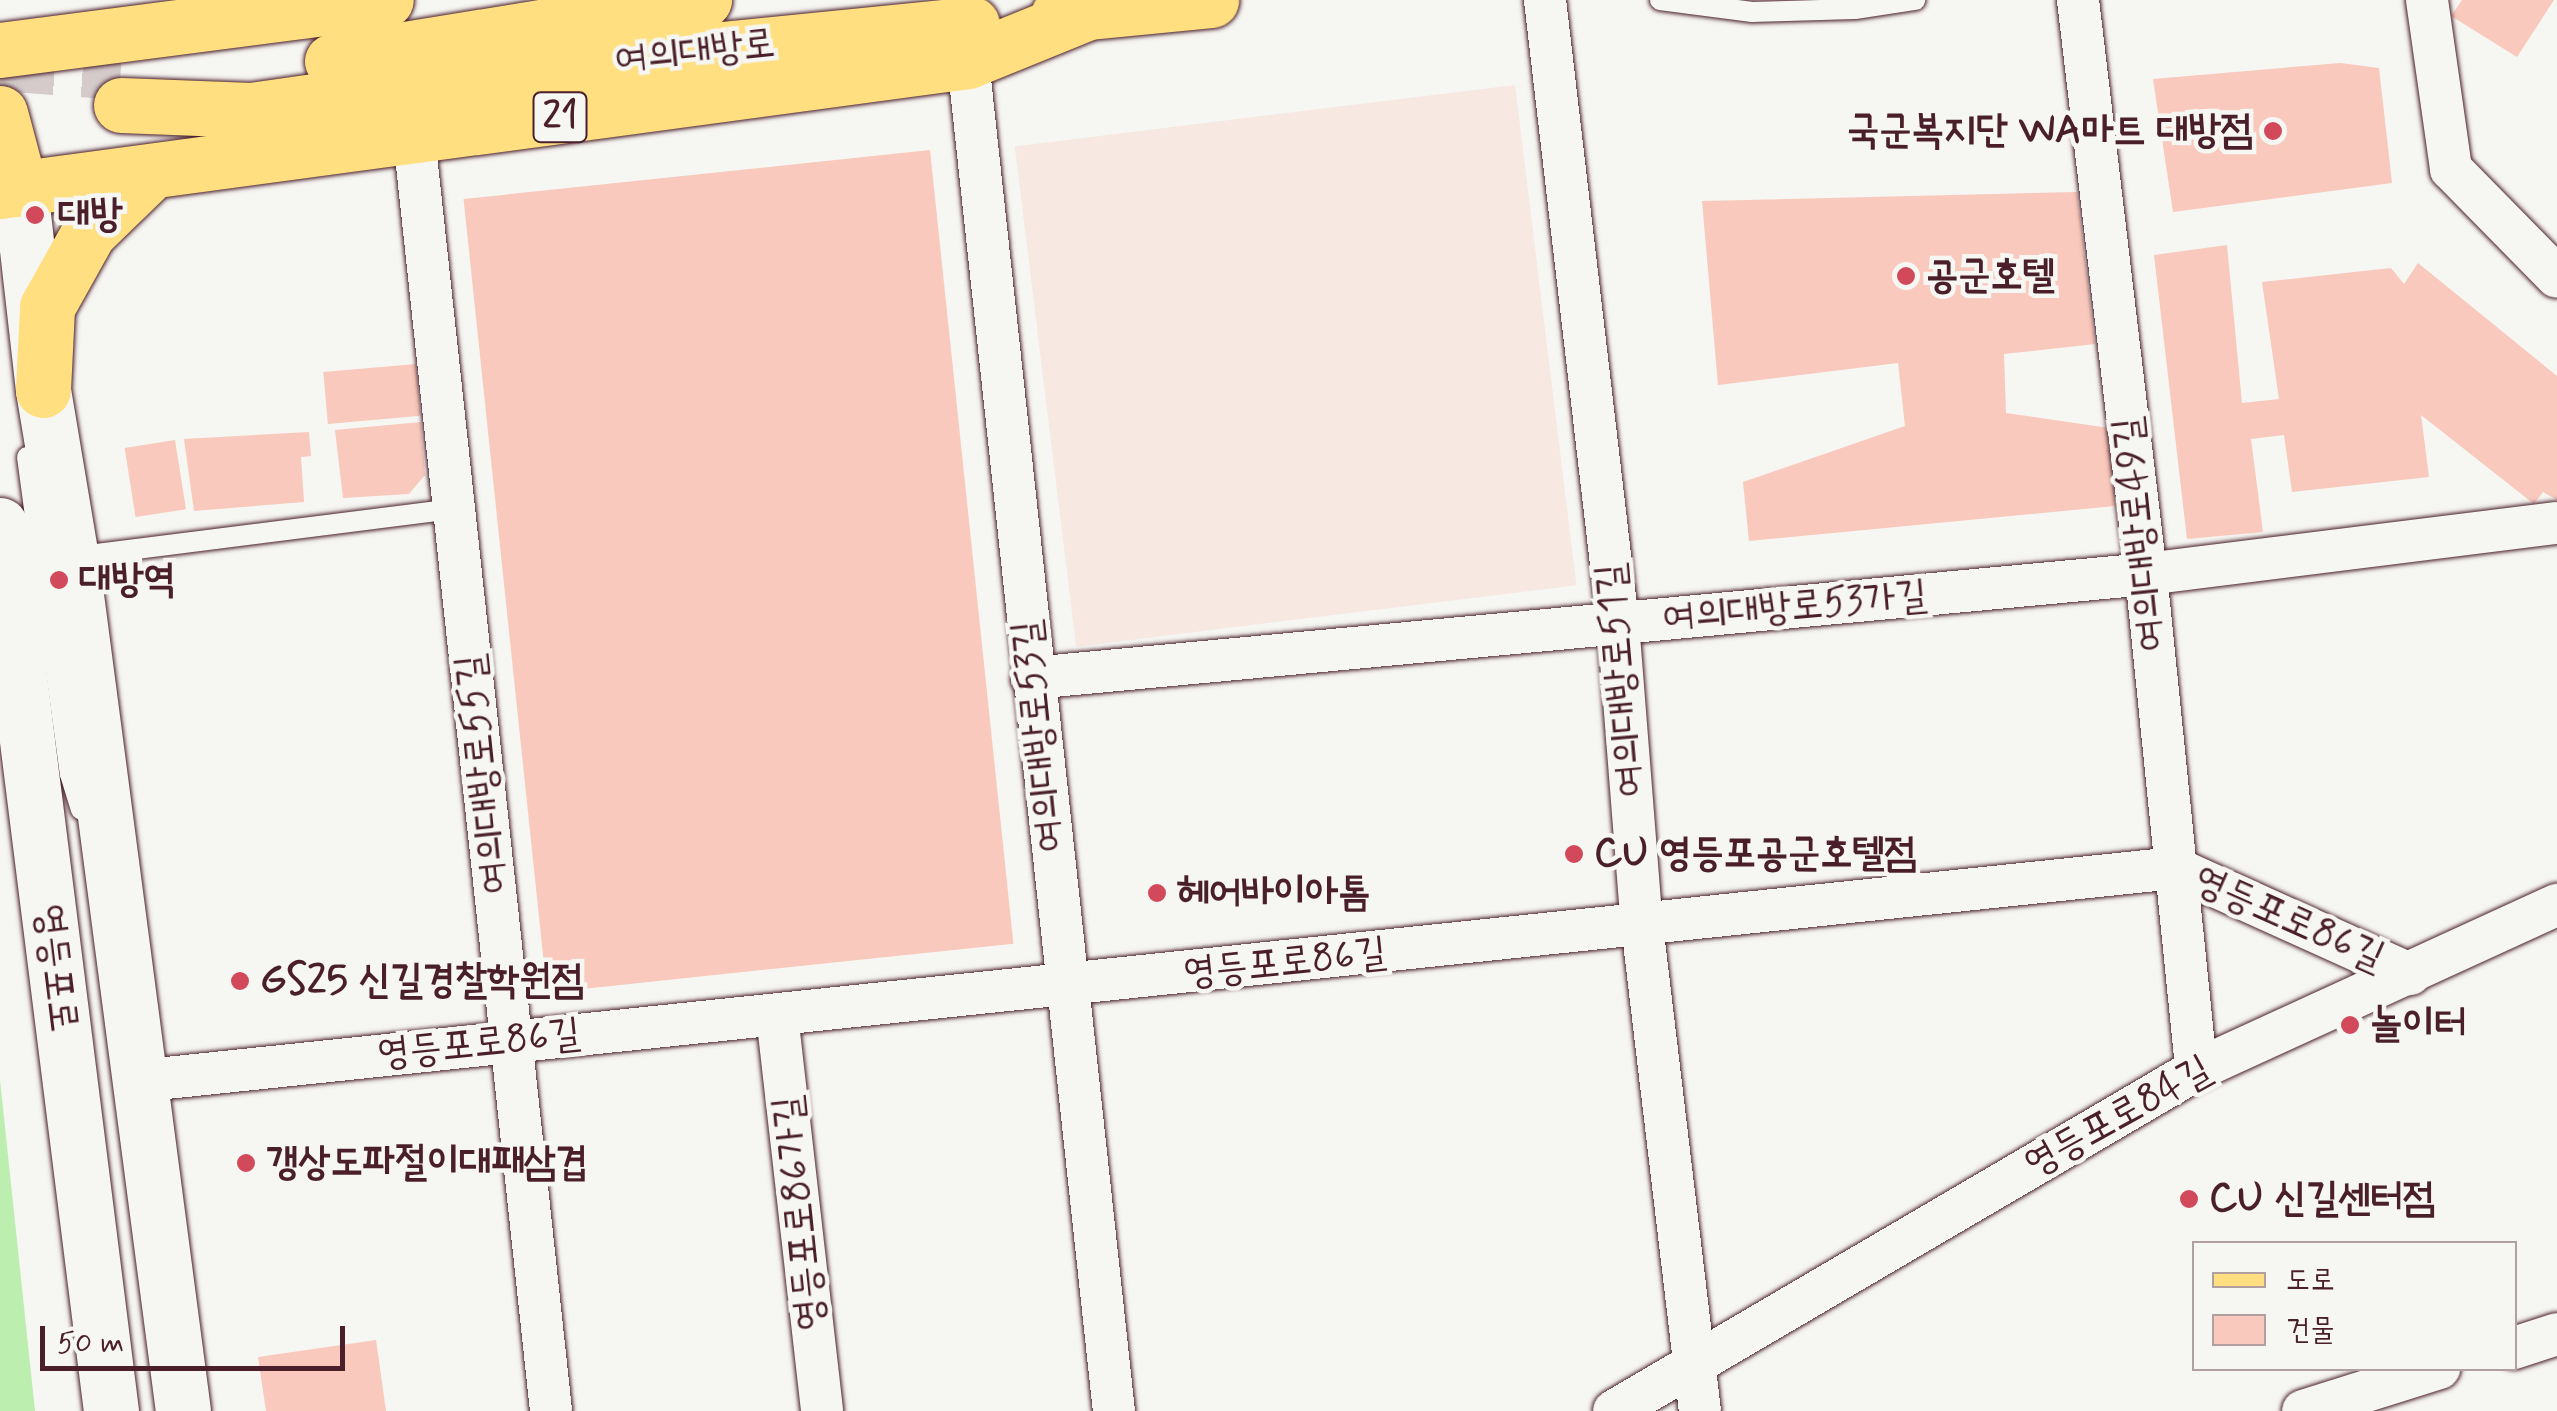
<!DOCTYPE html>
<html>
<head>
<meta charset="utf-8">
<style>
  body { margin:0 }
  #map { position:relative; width:2557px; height:1411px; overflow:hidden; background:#f6f6f2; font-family:Mynerve,"Poor Story",sans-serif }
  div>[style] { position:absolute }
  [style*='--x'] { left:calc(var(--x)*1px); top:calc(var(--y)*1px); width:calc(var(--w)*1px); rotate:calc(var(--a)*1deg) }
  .built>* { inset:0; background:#f7e8e2; transform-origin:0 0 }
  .green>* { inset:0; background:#bbeeaf }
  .building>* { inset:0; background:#f8c9bc; transform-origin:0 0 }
  .primary-tunnel>* { height:55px; margin-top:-27.5px; transform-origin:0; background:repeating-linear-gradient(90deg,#d4cbca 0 55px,transparent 0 83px) }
  .roads { filter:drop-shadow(0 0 2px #4a1f2b) drop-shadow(0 0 2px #4a1f2b) }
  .service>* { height:20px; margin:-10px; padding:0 10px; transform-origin:10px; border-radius:10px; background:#f6f6f2 }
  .minor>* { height:42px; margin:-21px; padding:0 21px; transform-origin:21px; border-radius:21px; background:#f6f6f2 }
  .secondary>* { height:55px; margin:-27.5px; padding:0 27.5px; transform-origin:27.5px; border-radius:27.5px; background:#f6f6f2 }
  .primary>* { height:55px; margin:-27.5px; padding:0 27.5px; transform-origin:27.5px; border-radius:27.5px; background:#ffdf80 }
  .dots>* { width:28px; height:28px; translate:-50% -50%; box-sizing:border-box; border:5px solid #f6f6f2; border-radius:50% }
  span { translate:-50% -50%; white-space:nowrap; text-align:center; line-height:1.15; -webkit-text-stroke:9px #f6f6f2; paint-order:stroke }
  .shield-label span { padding:2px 8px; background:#f6f6f2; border:2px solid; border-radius:8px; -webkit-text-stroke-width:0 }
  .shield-label { font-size:38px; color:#4a1f2b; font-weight:700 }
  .street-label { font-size:40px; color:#4a1f2b }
  .poi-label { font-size:40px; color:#4a1f2b; font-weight:700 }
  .right { translate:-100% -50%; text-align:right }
  .left { translate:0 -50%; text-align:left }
  .legend { position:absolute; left:2192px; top:1241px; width:325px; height:130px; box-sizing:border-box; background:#f6f6f2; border:2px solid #b1a0a2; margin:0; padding:12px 18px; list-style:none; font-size:30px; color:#4a1f2b }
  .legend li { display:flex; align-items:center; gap:20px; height:50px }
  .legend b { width:50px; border:2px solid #b1a0a2 }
  .scale { position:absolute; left:40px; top:1326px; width:305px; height:45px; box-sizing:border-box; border:5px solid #4a1f2b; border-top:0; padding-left:12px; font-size:30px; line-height:35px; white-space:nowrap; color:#4a1f2b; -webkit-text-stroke:8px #f6f6f2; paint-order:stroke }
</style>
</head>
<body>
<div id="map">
  <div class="built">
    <i style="left:1515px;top:85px;width:504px;height:504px;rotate:83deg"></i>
  </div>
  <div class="green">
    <i style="clip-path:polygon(0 1080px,35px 1411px,0 1411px)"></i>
  </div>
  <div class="building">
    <i style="clip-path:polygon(2462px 0,2554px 0,2517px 57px,2451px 16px)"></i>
    <i style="clip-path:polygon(2340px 63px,2379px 68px,2392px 183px,2173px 212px,2153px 79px)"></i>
    <i style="left:930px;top:150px;width:798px;height:469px;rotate:84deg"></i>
    <i style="clip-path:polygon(2077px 192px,2095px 344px,2004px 354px,2006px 413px,2109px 428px,2115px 506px,1749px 541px,1743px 482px,1905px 426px,1898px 363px,1718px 385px,1702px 201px)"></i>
    <i style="clip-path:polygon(2227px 245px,2242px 403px,2279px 399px,2262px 282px,2391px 268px,2404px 284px,2418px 263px,2557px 376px,2557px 500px,2543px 492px,2534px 504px,2421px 415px,2429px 477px,2292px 492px,2284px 435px,2251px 439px,2263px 532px,2187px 539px,2154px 255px)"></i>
    <i style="left:416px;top:364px;width:52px;height:93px;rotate:85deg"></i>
    <i style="clip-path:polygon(421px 422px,425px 475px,409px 494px,343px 498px,335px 430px)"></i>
    <i style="clip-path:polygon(309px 432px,311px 456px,301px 457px,304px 502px,194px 511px,184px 439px)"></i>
    <i style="left:175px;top:440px;width:70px;height:51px;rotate:81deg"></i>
    <i style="clip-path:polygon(376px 1340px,386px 1411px,266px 1411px,258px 1357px)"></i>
  </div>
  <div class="primary-tunnel">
    <i style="--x:0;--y:63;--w:121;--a:4.3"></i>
  </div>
  <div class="roads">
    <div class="service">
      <i style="--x:1660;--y:0;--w:93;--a:7.4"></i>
      <i style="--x:1752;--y:12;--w:103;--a:-1.7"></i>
      <i style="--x:1855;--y:9;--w:61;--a:-8.5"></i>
      <i style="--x:27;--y:457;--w:320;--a:82.3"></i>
      <i style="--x:70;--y:774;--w:37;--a:73"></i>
      <i style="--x:73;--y:557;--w:384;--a:-7.2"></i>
    </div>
    <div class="minor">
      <i style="--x:1545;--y:0;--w:627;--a:83.32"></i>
      <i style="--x:1618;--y:623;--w:303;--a:85.5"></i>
      <i style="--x:1642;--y:925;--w:489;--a:83.2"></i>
      <i style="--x:2078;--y:0;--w:578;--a:83.24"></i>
      <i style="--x:2146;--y:574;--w:499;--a:84.2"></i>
      <i style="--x:2427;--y:0;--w:171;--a:81.9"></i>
      <i style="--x:2451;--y:169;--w:151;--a:45.5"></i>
      <i style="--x:968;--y:61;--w:1358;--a:83.83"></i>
      <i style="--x:414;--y:137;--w:1281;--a:83.86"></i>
      <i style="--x:1032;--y:678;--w:1119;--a:-5.33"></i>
      <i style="--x:2146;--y:574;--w:414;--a:-7.1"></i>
      <i style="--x:777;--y:1015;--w:399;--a:83.5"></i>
      <i style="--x:138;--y:1081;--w:2048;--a:-5.97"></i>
      <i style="--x:2175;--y:868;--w:258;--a:24.3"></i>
      <i style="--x:2514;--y:1348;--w:45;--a:-18"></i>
      <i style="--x:1614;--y:1411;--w:675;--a:-30.37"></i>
      <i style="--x:2196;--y:1070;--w:397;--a:-24.6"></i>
      <i style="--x:2303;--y:1411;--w:143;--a:-17.5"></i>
    </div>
    <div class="secondary">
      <i style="--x:20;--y:188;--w:203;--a:83.5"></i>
      <i style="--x:43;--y:390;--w:169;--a:80.5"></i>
      <i style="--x:71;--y:557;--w:861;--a:82.53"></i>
      <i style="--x:0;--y:525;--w:893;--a:82.86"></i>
    </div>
    <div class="primary">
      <i style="--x:1058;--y:15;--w:154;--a:-5.6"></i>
      <i style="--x:0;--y:50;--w:389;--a:-7.4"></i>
      <i style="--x:332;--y:61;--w:377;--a:-9.3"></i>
      <i style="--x:121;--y:105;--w:130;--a:2.2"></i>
      <i style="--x:251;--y:110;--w:335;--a:-8.1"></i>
      <i style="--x:583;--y:63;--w:391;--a:-5.7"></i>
      <i style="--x:0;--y:113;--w:78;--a:75.1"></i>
      <i style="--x:0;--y:191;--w:977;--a:-7.65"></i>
      <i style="--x:968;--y:61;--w:133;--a:-22.1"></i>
      <i style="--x:43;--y:390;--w:83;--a:-87.2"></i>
      <i style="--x:47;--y:307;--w:86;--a:-60.8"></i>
      <i style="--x:89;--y:232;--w:86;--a:-44.1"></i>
    </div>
  </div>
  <div class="dots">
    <i style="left:2273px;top:131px;background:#d1495b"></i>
    <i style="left:35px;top:215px;background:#d1495b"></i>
    <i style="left:1906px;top:276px;background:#d1495b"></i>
    <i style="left:59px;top:580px;background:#d1495b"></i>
    <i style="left:1574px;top:854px;background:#d1495b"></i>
    <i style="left:1157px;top:893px;background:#d1495b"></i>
    <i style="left:240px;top:981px;background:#d1495b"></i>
    <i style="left:2350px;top:1025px;background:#d1495b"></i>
    <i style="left:246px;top:1163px;background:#d1495b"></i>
    <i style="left:2189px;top:1199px;background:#d1495b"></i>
  </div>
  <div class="shield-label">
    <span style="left:560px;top:117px">21</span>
  </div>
  <div class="street-label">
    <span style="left:695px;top:52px;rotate:-6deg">여의대방로</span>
    <span style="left:2140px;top:534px;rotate:-96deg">여의대방로49길</span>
    <span style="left:1795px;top:607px;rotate:-5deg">여의대방로53가길</span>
    <span style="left:1621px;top:680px;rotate:-95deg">여의대방로51길</span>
    <span style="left:1039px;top:736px;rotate:-96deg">여의대방로53길</span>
    <span style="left:483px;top:774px;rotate:-96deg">여의대방로55길</span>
    <span style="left:2289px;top:919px;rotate:24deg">영등포로86길</span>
    <span style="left:1285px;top:963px;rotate:-6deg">영등포로86길</span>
    <span style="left:56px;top:968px;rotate:83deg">영등포로</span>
    <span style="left:479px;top:1044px;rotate:-6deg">영등포로86길</span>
    <span style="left:2118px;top:1117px;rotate:-29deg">영등포로84길</span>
    <span style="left:800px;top:1213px;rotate:-96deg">영등포로86가길</span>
  </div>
  <div class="poi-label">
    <span class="right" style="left:2253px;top:131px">국군복지단 WA마트 대방점</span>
    <span class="left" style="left:58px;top:215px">대방</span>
    <span class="left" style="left:1926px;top:276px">공군호텔</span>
    <span class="left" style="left:79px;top:580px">대방역</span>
    <span class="left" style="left:1594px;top:854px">CU 영등포공군호텔점</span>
    <span class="left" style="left:1177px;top:893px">헤어바이아톰</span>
    <span class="left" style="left:260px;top:981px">GS25 신길경찰학원점</span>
    <span class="left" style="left:2370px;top:1025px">놀이터</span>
    <span class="left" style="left:266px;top:1163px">갱상도파절이대패삼겹</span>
    <span class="left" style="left:2209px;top:1199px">CU 신길센터점</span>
  </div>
  <ul class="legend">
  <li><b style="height:12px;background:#ffdf80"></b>도로</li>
  <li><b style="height:28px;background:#f8c9bc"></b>건물</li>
  </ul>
  <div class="scale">50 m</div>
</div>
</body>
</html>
